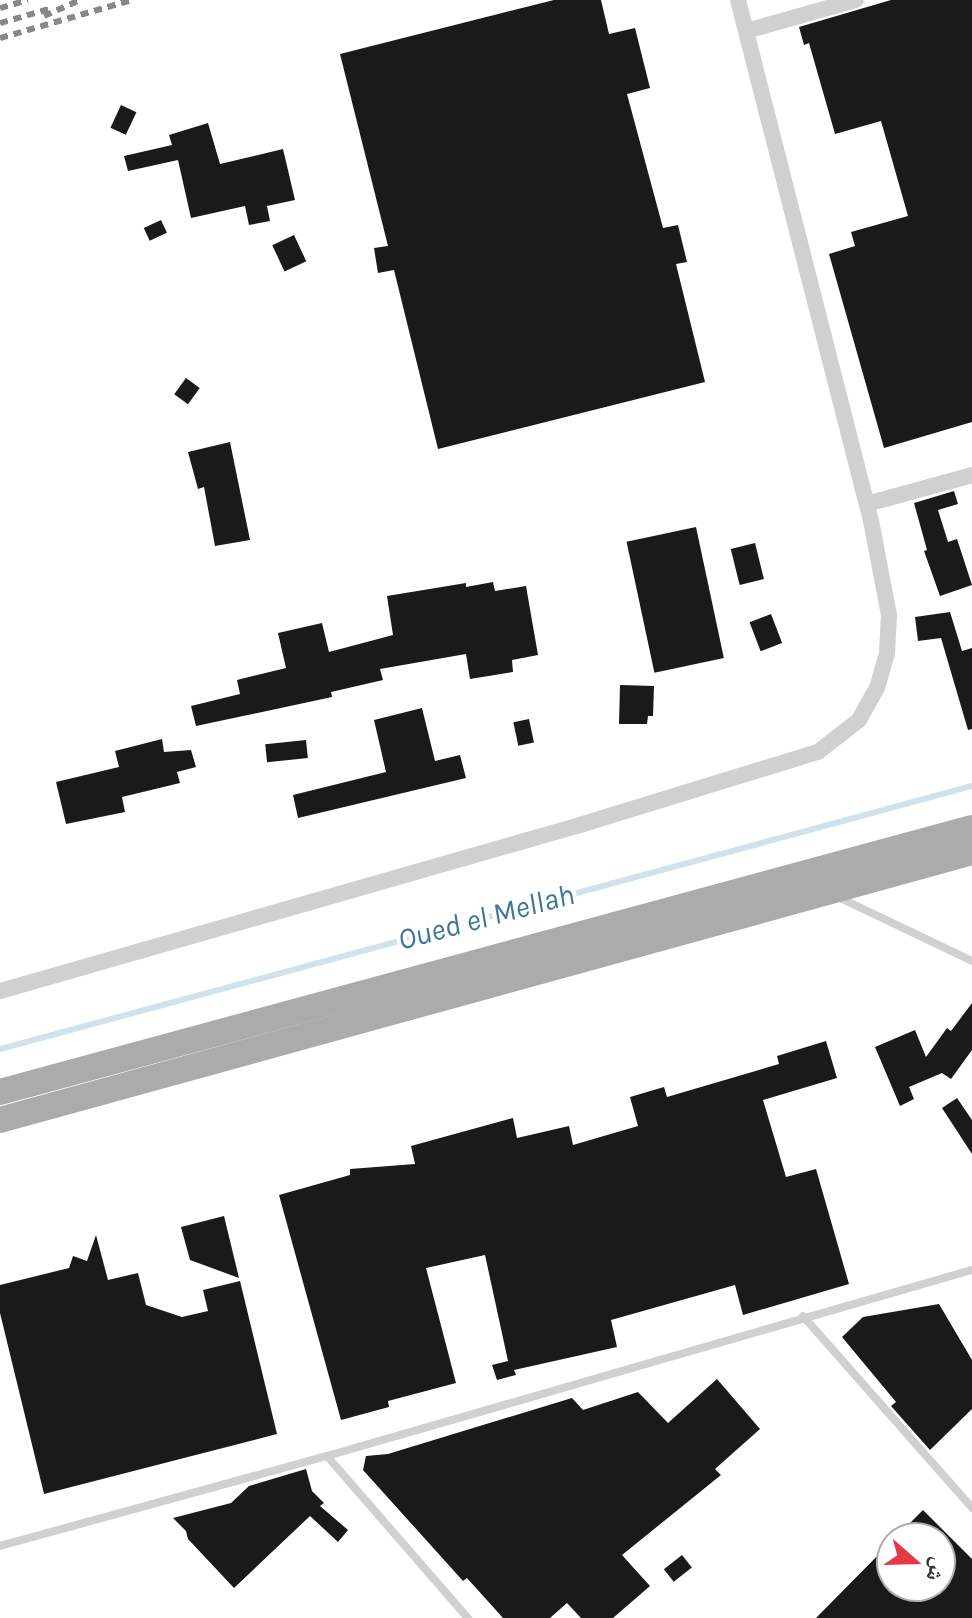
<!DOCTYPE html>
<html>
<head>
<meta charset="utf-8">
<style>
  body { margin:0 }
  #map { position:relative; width:972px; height:1618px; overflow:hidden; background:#fff; font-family:Karla,"Noto Naskh Arabic",sans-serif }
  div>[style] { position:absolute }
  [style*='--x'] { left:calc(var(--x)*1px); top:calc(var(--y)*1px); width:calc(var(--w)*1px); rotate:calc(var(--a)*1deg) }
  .stream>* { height:6px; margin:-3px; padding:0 3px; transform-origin:3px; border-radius:3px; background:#cfe2ee }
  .building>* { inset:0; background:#1a1a1a; transform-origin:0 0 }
  .service>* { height:8px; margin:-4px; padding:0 4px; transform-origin:4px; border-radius:4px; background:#d0d0d0 }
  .minor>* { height:16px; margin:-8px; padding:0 8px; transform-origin:8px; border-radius:8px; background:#d0d0d0 }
  .primary>* { height:26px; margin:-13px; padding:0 13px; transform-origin:13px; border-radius:13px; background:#ababab }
  .rail>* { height:6px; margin-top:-3px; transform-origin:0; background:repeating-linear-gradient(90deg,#888 0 8px,transparent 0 14px) }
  span { translate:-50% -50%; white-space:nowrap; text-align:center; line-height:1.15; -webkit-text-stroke:8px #fff; paint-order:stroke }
  .water-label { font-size:30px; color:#3f7597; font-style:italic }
  .north { position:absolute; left:876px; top:1522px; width:80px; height:80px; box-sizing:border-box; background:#fff; border:2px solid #adadad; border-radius:50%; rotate:110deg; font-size:22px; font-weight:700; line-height:32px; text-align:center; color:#333 }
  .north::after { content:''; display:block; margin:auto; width:28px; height:36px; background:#e63946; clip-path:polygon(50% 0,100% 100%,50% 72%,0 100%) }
</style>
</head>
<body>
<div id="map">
  <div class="stream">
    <i style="--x:0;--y:1049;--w:1007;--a:-15.14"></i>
  </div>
  <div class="building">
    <i style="clip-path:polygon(554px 0,601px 0,609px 34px,635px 28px,650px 88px,627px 94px,663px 228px,678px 225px,687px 262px,676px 264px,705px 382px,438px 449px,394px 270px,378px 273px,374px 248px,388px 246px,340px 54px)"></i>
    <i style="clip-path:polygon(891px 0,972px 0,972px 422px,884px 448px,829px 254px,855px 246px,851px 232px,908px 216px,881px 121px,835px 134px,809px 43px,804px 45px,799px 27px)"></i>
    <i style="left:121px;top:105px;width:17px;height:25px;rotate:25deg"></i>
    <i style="clip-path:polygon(208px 123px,220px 164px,283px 149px,295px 200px,267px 206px,270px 221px,249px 225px,245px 206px,191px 218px,178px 160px,128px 171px,124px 156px,172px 145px,169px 135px)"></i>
    <i style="left:161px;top:220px;width:14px;height:19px;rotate:65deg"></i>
    <i style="left:294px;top:235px;width:29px;height:24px;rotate:65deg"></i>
    <i style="left:186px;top:378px;width:17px;height:20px;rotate:36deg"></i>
    <i style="clip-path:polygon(230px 442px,250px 540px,215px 546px,204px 487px,198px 489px,188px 452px)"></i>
    <i style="clip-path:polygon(954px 491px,958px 504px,938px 510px,948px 542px,957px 539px,972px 585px,940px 596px,924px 551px,927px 550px,914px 503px)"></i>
    <i style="left:696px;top:527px;width:134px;height:71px;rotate:78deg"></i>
    <i style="left:755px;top:543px;width:37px;height:25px;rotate:76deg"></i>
    <i style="clip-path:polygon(493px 582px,495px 591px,526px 586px,538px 655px,512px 660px,513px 672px,470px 679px,466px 654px,380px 669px,383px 680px,331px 692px,332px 697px,196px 726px,191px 706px,240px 694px,237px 680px,286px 668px,278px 633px,322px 623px,329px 652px,393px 635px,387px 596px,466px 583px,466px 587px)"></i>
    <i style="clip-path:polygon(950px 612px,962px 651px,972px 648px,972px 729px,968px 730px,941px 638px,918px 641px,915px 617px)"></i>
    <i style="left:771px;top:614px;width:31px;height:23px;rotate:69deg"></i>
    <i style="clip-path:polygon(620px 685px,654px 686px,653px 716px,648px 716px,647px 724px,619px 724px)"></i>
    <i style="clip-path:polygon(422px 708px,435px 761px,460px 755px,466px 778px,298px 818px,293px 795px,386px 772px,374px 720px)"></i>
    <i style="left:529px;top:719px;width:24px;height:16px;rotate:78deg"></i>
    <i style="clip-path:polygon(162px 739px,164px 752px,191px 750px,196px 767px,177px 772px,180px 783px,122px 797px,125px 812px,66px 824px,56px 782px,119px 767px,115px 751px)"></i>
    <i style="left:306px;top:740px;width:18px;height:41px;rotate:84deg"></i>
    <i style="clip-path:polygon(972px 1003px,972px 1050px,951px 1079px,942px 1073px,909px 1087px,914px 1099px,900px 1106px,875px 1047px,915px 1030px,926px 1057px,947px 1028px,951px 1031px)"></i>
    <i style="clip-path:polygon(826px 1041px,837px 1078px,763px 1100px,786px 1177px,816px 1169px,849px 1284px,743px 1315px,735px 1285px,611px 1320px,617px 1347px,514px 1370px,516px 1375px,497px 1380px,492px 1365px,508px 1361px,485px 1255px,426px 1268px,456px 1383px,388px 1401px,389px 1407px,341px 1420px,279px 1195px,350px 1175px,350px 1169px,415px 1164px,411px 1146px,513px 1118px,517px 1138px,569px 1126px,573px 1145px,638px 1126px,630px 1097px,664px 1087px,667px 1097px,779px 1064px,777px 1056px)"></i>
    <i style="clip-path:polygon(957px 1098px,972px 1120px,972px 1154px,942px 1108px)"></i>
    <i style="clip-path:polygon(224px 1216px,239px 1278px,190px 1260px,181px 1227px)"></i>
    <i style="clip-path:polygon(96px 1235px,108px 1280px,138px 1273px,146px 1305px,182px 1317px,208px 1311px,203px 1290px,240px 1281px,277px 1434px,44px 1494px,0 1313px,0 1285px,69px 1268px,73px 1256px,87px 1261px)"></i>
    <i style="clip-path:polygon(939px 1304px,972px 1360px,972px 1409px,930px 1450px,891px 1406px,896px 1402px,842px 1337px,863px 1317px)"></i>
    <i style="clip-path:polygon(717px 1379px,760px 1429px,715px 1469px,721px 1475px,622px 1555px,650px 1586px,613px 1618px,581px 1618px,567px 1603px,550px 1618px,503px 1618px,467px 1578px,463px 1581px,363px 1470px,366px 1456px,388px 1454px,572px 1398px,583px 1410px,638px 1392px,668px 1423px)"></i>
    <i style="clip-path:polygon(306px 1469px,312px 1491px,324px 1503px,320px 1506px,348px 1530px,338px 1542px,310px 1516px,234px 1588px,188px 1539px,186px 1531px,173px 1518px,231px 1503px,249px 1486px)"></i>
    <i style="clip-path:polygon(923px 1510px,972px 1559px,972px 1618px,816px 1618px,892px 1541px,892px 1586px,940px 1586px,940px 1538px,895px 1538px)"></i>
    <i style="left:682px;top:1555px;width:16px;height:23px;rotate:52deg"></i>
  </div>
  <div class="service">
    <i style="--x:838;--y:897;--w:148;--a:25.5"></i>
    <i style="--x:803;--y:1316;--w:256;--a:48.6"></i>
    <i style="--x:327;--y:1456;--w:215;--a:49"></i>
    <i style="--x:0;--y:1546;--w:339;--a:-15.4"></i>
    <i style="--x:327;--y:1456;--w:671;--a:-16.09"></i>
  </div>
  <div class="minor">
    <i style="--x:746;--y:31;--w:114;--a:-15.7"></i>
    <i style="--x:867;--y:504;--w:109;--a:-15.4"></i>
    <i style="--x:0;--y:991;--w:603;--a:-15.97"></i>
    <i style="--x:580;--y:825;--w:249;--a:-17.1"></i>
    <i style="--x:818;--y:752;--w:52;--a:-38"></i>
    <i style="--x:859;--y:720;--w:37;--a:-61"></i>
    <i style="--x:877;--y:688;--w:36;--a:-74"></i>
    <i style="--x:887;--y:653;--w:38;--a:-87"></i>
    <i style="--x:889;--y:615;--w:96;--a:-100.8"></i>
    <i style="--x:871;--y:521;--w:538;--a:-104.32"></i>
  </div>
  <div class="primary">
    <i style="--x:0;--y:1092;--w:1007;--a:-15.2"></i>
    <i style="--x:0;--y:1120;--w:1008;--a:-15.41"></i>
  </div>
  <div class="rail">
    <i style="--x:0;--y:8;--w:29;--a:-16"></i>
    <i style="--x:44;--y:16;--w:39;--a:-24"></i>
    <i style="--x:0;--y:23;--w:54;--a:-16.1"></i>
    <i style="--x:0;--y:38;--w:137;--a:-16.1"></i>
  </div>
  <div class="water-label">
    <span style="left:486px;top:917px;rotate:-15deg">Oued el Mellah</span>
  </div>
  <div class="north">ش</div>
</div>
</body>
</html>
